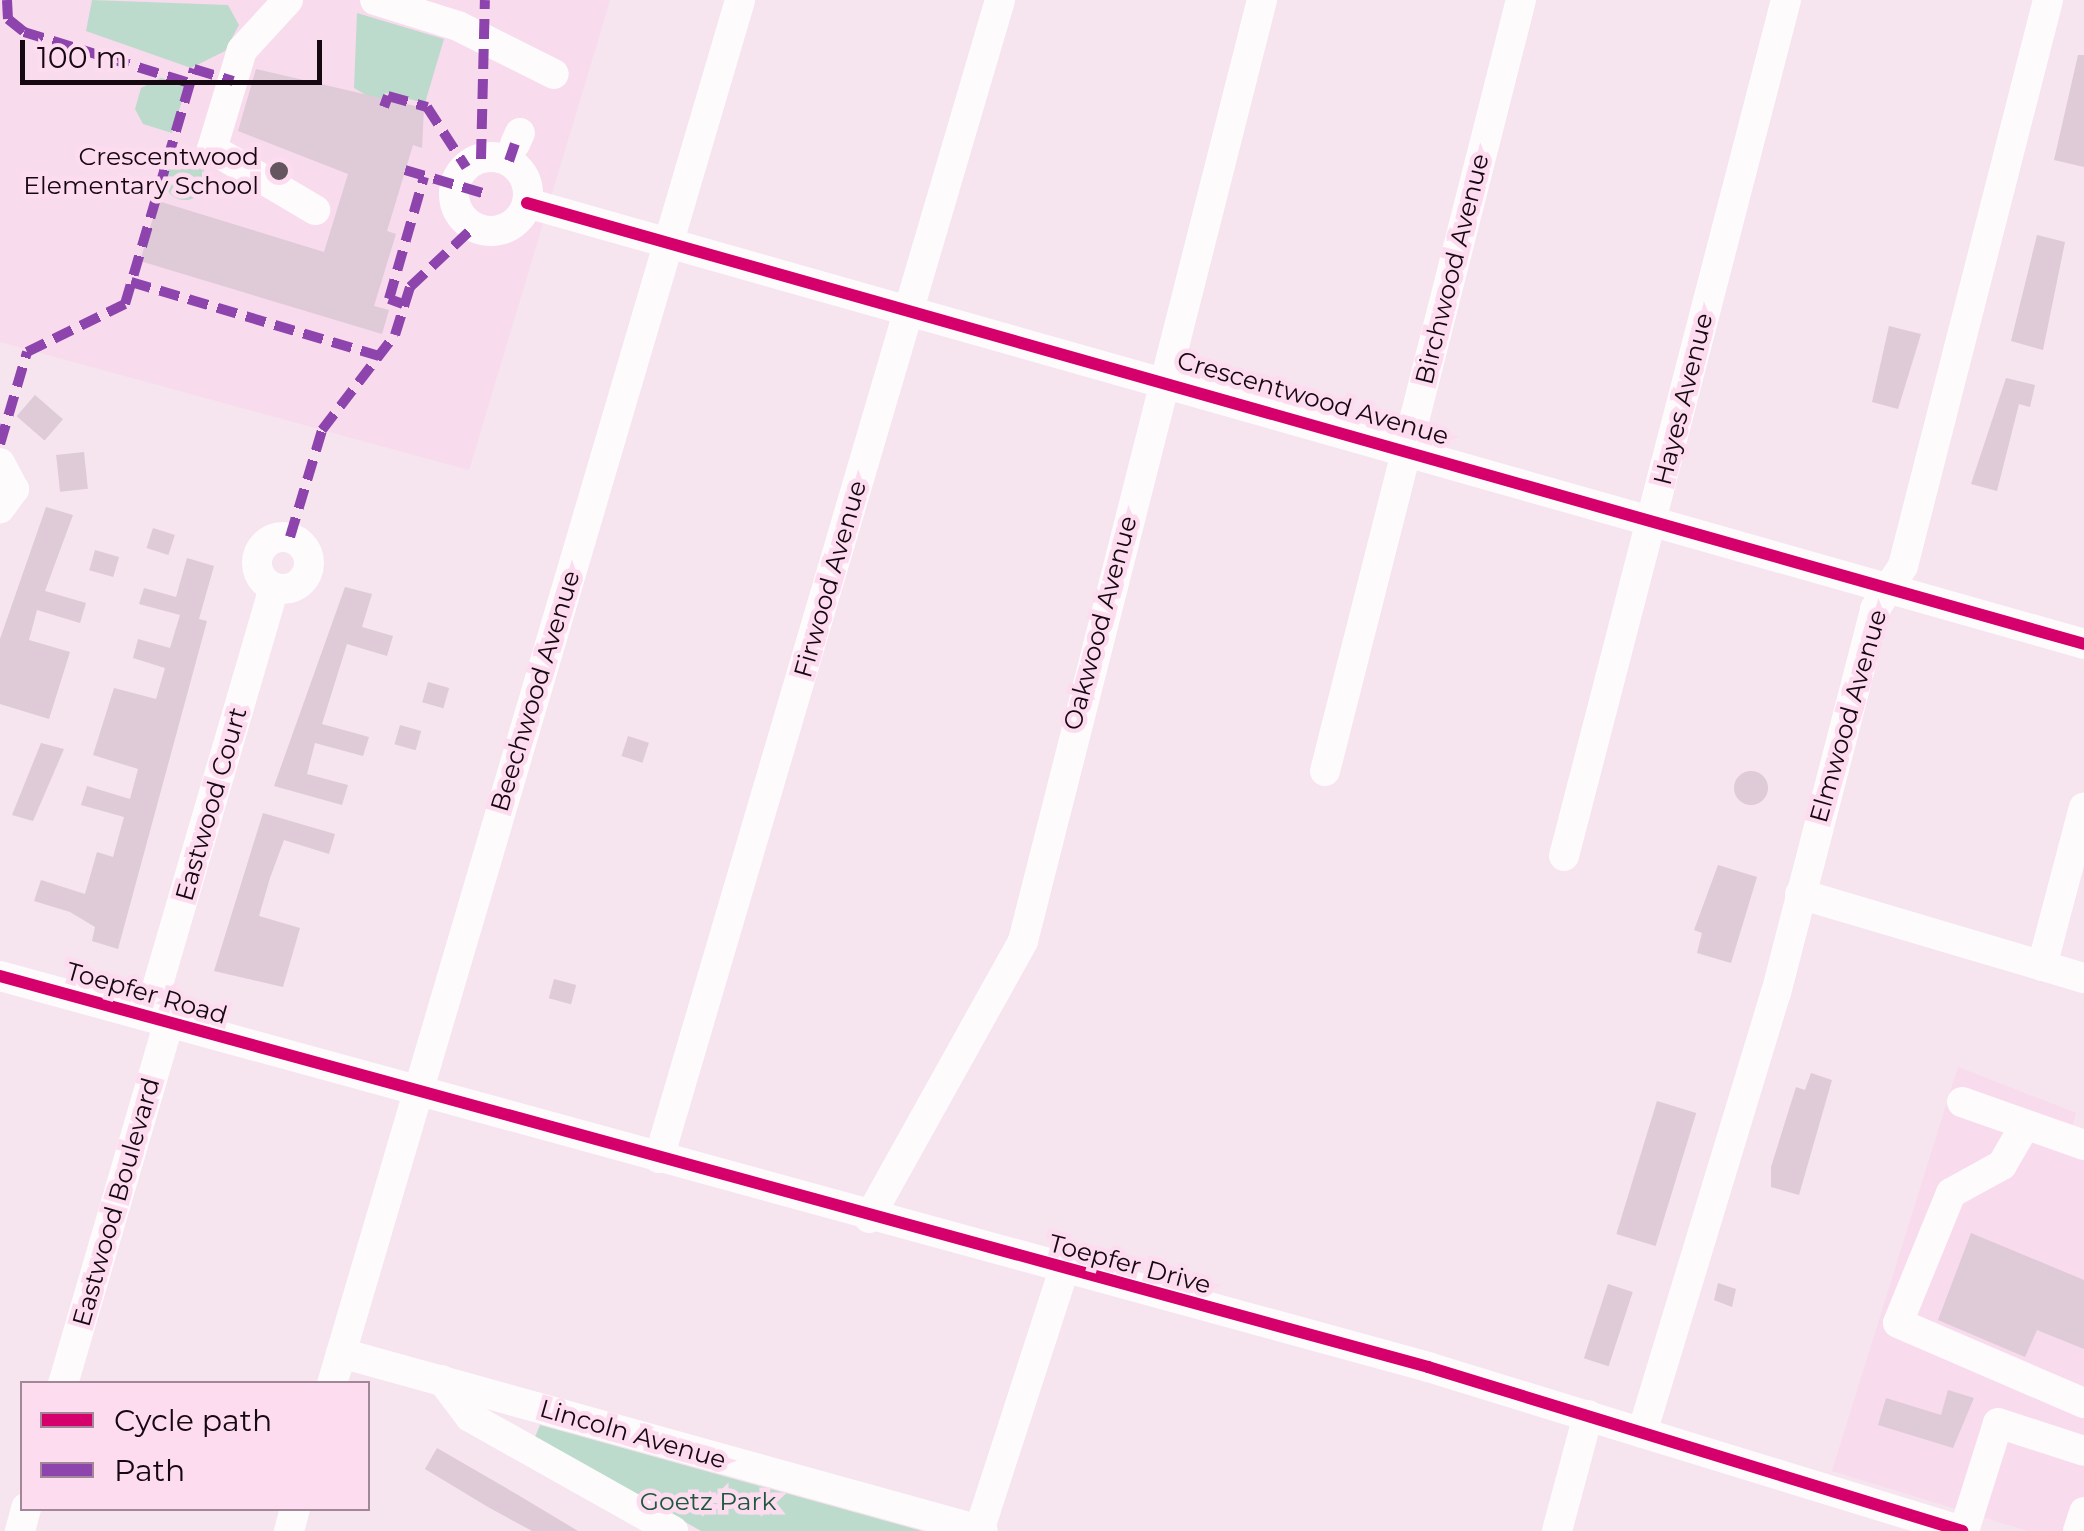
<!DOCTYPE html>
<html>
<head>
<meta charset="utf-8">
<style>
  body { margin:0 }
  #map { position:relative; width:2084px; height:1531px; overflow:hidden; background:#f6e4ef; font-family:Montserrat,sans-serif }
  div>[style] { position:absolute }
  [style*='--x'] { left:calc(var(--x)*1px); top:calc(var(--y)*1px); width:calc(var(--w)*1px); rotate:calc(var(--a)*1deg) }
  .built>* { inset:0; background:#f8dbed }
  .green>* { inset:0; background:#bddbcc }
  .round { border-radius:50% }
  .building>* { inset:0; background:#dfcad7; transform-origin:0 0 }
  .minor>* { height:30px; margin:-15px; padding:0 15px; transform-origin:15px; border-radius:15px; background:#fefbfd }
  .minor>.ring { margin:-15px; padding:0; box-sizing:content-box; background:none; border:30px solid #fefbfd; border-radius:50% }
  .quiet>* { height:10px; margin-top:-5px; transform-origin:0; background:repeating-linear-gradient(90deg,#8e44ad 0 20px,transparent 0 30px) }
  .cycleway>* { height:12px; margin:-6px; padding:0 6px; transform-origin:6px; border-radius:6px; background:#d6006c }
  .dots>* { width:28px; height:28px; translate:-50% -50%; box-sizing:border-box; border:5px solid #fedcf0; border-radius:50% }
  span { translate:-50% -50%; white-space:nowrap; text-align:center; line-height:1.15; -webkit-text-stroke:9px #fedcf0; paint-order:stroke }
  .poi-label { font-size:25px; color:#150811 }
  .right { translate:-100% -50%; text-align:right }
  .street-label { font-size:25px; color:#150811 }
  .park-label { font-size:25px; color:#1d573d }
  .legend { position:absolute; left:20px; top:1381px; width:350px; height:130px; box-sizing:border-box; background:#fedcf0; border:2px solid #a18797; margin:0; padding:12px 18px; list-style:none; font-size:30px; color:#150811 }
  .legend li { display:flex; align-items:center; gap:20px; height:50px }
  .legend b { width:50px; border:2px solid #a18797 }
  .scale { position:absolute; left:20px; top:40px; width:302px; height:45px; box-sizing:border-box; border:5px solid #150811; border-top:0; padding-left:12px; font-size:30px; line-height:35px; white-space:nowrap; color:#150811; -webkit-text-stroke:8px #fedcf0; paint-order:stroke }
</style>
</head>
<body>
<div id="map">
  <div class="built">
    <i style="clip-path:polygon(0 0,610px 0,469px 470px,0 342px)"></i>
    <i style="clip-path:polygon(1958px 1067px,2076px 1113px,2070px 1135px,2084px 1138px,2084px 1531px,2028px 1531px,1832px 1471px)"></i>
  </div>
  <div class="green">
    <i style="clip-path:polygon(92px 0,228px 5px,239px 25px,225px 51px,191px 68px,86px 31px)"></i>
    <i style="clip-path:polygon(357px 13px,444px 39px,425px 103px,385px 93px,381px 104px,354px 88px)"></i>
    <i style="clip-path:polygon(161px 78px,187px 85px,172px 133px,143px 124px,135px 109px,141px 88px)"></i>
    <i class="round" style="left:164px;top:158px;width:42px;height:42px"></i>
    <i style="clip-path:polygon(540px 1425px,922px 1531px,701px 1531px,535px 1437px)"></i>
  </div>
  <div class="building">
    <i style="clip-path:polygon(2078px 55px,2084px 55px,2084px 167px,2054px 160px)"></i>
    <i style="clip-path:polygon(256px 69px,424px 108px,422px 148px,413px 145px,387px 231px,396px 234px,374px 306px,389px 310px,382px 334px,140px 261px,158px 201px,324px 252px,348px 174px,238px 131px)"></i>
    <i style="clip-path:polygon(2037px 235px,2065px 242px,2043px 350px,2011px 341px)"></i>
    <i style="clip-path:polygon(1889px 326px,1921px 334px,1898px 409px,1872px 402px)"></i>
    <i style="clip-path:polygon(2006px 378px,2035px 385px,2030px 407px,2019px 404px,1997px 491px,1971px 484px)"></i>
    <i style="left:35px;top:395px;width:37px;height:28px;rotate:41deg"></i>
    <i style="left:84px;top:452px;width:37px;height:28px;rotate:84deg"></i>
    <i style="clip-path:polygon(46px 507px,73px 515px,45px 591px,86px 603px,80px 623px,37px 610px,29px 640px,70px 652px,49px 719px,0 704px,0 639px)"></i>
    <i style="left:153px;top:528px;width:23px;height:21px;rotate:18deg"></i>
    <i style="left:95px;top:550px;width:25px;height:21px;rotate:16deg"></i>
    <i style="clip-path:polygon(187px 558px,214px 566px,199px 619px,207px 621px,118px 949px,92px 941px,95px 927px,70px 912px,34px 901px,41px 880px,85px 894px,97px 852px,113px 857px,124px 817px,81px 805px,87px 786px,130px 799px,138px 769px,93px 755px,114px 688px,156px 699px,165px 668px,133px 658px,138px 639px,170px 648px,180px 615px,139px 604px,144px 588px,176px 597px)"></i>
    <i style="clip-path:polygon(345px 587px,372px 594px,362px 627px,393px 636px,387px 656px,347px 644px,322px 724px,369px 737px,363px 756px,315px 743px,307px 774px,348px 785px,342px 805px,274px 786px)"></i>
    <i style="left:428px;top:682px;width:22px;height:21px;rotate:16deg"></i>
    <i style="left:400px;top:725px;width:22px;height:20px;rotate:16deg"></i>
    <i style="left:628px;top:736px;width:22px;height:21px;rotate:18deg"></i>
    <i style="clip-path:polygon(41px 743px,64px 749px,33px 821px,12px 815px)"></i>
    <i class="round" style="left:1734px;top:771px;width:34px;height:34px"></i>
    <i style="clip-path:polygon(263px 813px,335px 834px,329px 854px,284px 840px,270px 878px,259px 916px,300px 928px,283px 987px,214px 971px)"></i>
    <i style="clip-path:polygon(1718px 865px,1757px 877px,1731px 963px,1697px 953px,1702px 933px,1694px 930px)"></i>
    <i style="left:554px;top:979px;width:23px;height:20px;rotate:15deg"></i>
    <i style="clip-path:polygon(1811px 1073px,1832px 1080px,1799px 1195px,1771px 1187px,1771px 1167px,1796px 1087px,1805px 1090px)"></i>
    <i style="left:1657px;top:1101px;width:41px;height:139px;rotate:17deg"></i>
    <i style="clip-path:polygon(1971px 1233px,2084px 1280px,2084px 1349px,2037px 1330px,2025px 1357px,1938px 1320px)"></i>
    <i style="clip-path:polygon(1718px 1283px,1736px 1289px,1732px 1307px,1714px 1300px)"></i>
    <i style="left:1608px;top:1284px;width:26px;height:78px;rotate:18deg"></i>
    <i style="clip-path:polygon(1948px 1390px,1974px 1398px,1953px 1448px,1878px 1425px,1886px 1398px,1941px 1415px)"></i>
    <i style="clip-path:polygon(437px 1448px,518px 1495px,578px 1531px,532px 1531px,488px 1507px,425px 1469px)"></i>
  </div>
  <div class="minor">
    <i style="--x:288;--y:0;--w:68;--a:132.6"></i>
    <i style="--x:242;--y:50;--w:103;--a:106.9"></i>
    <i style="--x:212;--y:149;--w:120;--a:30.6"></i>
    <i style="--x:375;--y:0;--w:87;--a:17.4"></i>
    <i style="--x:458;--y:26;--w:107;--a:26.6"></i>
    <i style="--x:515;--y:144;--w:12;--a:-66"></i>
    <i class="ring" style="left:454px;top:157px;width:44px;height:44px"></i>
    <i style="--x:527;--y:203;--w:1618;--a:15.81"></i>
    <i style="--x:0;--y:463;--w:30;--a:62"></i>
    <i style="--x:14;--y:489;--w:24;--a:126"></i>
    <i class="ring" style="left:257px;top:537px;width:22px;height:22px"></i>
    <i style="--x:1325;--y:771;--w:796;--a:-75.74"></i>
    <i style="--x:1564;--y:856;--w:884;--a:-75.46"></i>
    <i style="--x:1800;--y:894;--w:296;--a:16.5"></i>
    <i style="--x:2042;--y:966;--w:164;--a:-75.2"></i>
    <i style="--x:0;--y:976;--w:1481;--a:15.31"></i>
    <i style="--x:1428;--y:1367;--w:559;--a:17.07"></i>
    <i style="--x:149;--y:1015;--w:441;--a:-73.7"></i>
    <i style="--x:1962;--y:1102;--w:129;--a:19.4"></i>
    <i style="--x:2025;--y:1125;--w:46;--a:119.9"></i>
    <i style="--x:2002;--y:1165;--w:58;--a:151.2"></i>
    <i style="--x:1951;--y:1193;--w:140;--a:112.2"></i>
    <i style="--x:1898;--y:1323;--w:202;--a:23.3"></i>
    <i style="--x:659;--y:1158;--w:1207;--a:-73.59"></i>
    <i style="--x:869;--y:1218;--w:317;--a:-60.9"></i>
    <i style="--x:1023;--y:941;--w:971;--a:-75.75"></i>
    <i style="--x:341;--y:1353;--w:666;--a:15.5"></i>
    <i style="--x:442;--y:1380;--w:46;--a:52.9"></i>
    <i style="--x:470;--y:1417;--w:233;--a:29.3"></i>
    <i style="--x:63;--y:1384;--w:378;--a:-73.7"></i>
    <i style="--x:332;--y:1384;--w:1443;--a:-73.57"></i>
    <i style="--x:1642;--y:1433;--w:460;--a:-73.1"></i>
    <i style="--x:1776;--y:993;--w:397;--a:-75.5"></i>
    <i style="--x:1875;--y:609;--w:51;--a:-56.9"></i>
    <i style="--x:1903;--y:566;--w:584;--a:-75.63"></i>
    <i style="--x:20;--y:1531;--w:24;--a:-75"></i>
    <i style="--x:289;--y:1531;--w:24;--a:-75"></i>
    <i style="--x:979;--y:1531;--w:275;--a:-72"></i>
    <i style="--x:1557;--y:1531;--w:120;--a:-75"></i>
    <i style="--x:1964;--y:1531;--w:113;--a:-72.5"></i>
    <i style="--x:1998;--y:1423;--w:90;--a:18"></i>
    <i style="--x:2078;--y:1531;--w:20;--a:-72"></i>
  </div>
  <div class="quiet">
    <i style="--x:7;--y:0;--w:19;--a:87"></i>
    <i style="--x:8;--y:19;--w:21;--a:39"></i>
    <i style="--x:24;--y:32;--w:174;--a:17.1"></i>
    <i style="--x:384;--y:107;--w:12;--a:-70"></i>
    <i style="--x:388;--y:96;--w:41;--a:15.8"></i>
    <i style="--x:427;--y:107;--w:72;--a:57"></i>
    <i style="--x:481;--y:159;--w:159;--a:-88.6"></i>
    <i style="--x:509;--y:161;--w:18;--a:-71"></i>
    <i style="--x:405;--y:170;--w:84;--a:16.5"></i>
    <i style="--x:131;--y:282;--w:259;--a:16.6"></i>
    <i style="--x:403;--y:304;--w:15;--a:-160"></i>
    <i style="--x:389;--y:299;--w:127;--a:-74"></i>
    <i style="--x:0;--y:444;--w:96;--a:-73.6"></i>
    <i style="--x:27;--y:352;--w:109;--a:-26.1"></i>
    <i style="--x:125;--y:304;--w:245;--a:-73.6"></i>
    <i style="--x:194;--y:69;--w:41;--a:17.1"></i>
    <i style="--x:290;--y:537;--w:112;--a:-73.3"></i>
    <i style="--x:322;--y:430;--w:120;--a:-52.5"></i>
    <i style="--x:395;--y:335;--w:50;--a:-72.6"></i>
    <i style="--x:410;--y:287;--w:88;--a:-43.2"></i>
  </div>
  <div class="cycleway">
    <i style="--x:527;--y:203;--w:1618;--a:15.81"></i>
    <i style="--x:0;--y:976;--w:1481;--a:15.31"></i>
    <i style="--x:1428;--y:1367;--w:559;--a:17.07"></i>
  </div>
  <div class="dots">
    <i style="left:279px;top:171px;background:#64555f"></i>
  </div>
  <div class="poi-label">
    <span class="right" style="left:259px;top:171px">Crescentwood<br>Elementary School</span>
  </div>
  <div class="street-label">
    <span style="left:1452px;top:269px;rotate:-76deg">Birchwood Avenue</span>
    <span style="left:1313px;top:398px;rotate:16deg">Crescentwood Avenue</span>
    <span style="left:1683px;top:399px;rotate:-76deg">Hayes Avenue</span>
    <span style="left:830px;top:579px;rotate:-74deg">Firwood Avenue</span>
    <span style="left:1100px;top:623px;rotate:-75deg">Oakwood Avenue</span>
    <span style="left:535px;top:691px;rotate:-73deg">Beechwood Avenue</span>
    <span style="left:1848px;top:716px;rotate:-74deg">Elmwood Avenue</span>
    <span style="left:211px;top:804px;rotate:-74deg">Eastwood Court</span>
    <span style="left:147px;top:993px;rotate:16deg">Toepfer Road</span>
    <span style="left:116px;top:1202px;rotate:-74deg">Eastwood Boulevard</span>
    <span style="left:1130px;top:1264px;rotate:15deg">Toepfer Drive</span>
    <span style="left:633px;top:1434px;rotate:16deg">Lincoln Avenue</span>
  </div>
  <div class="park-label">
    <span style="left:708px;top:1501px">Goetz Park</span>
  </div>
  <ul class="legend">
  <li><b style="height:12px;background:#d6006c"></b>Cycle path</li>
  <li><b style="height:12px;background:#8e44ad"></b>Path</li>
  </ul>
  <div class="scale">100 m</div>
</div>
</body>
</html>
